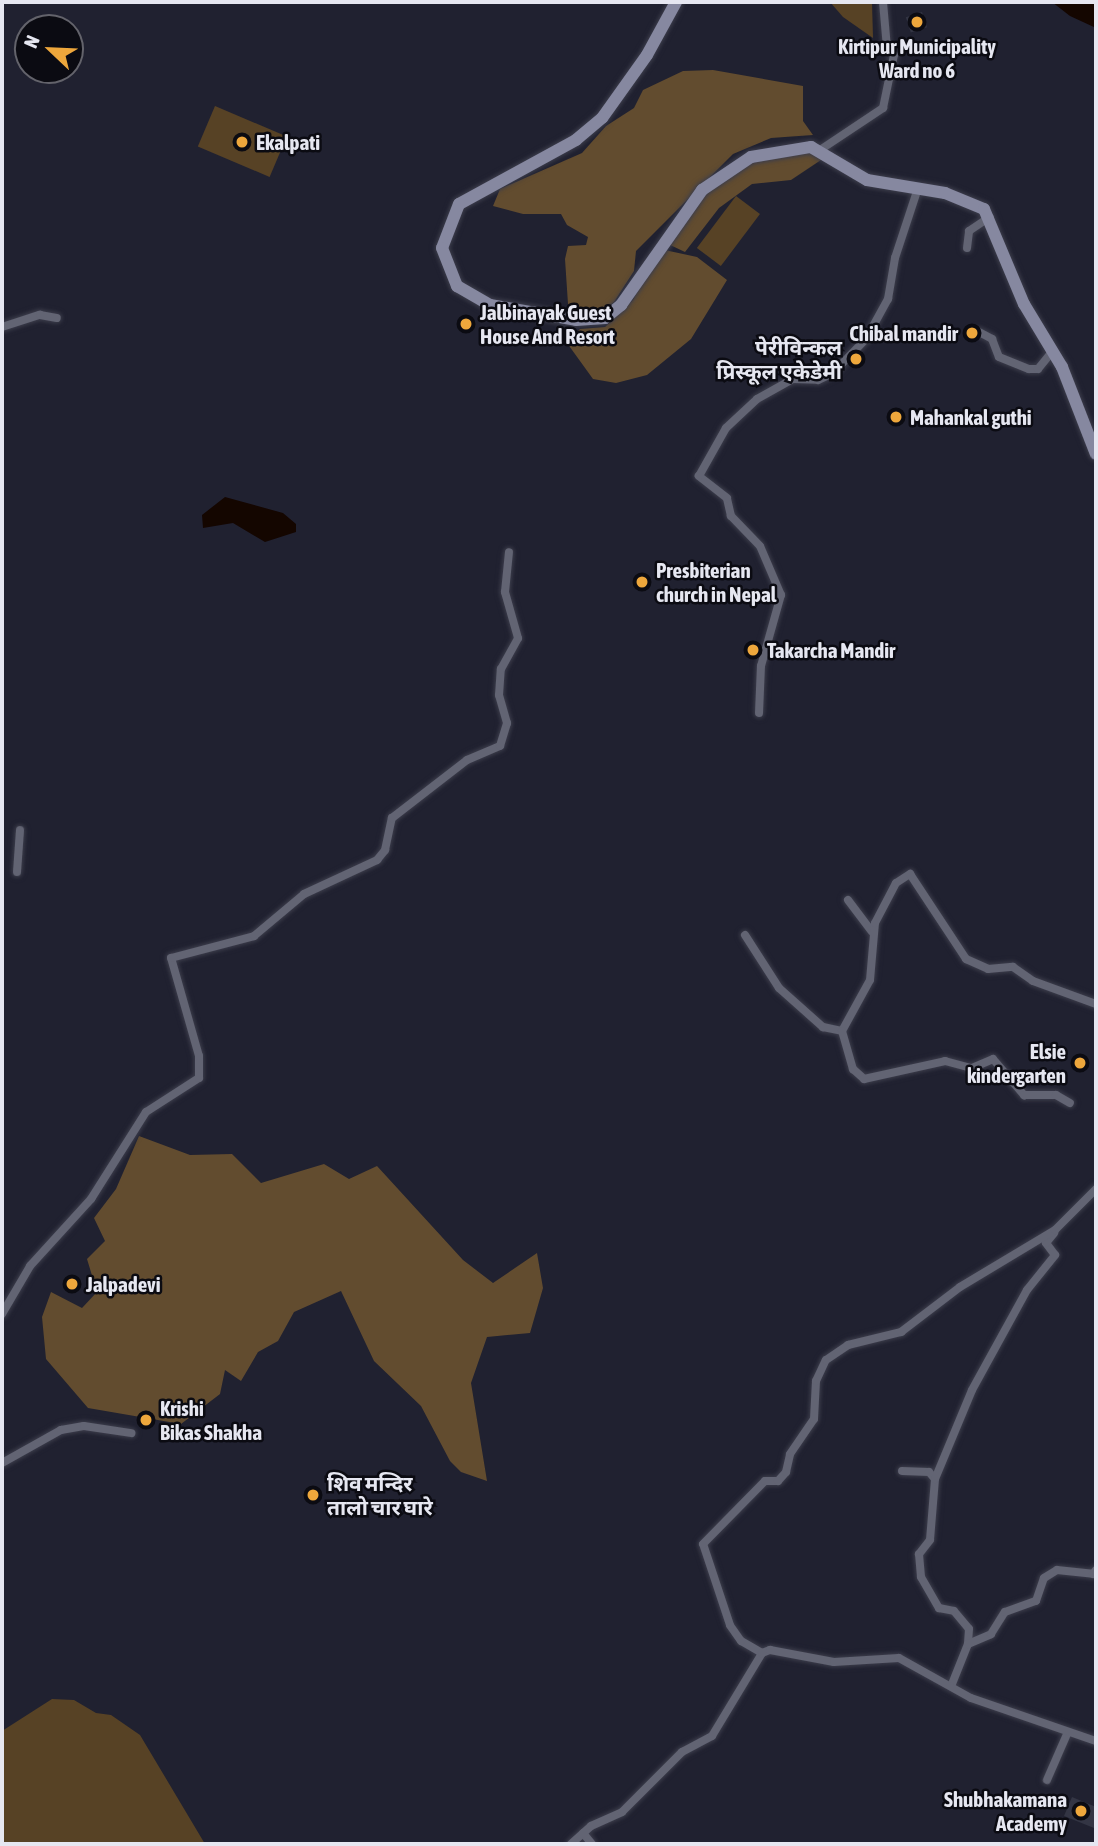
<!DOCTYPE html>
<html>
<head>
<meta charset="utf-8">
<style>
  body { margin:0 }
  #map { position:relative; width:1098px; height:1846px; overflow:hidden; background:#202130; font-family:"Asap Condensed","Noto Sans Devanagari",sans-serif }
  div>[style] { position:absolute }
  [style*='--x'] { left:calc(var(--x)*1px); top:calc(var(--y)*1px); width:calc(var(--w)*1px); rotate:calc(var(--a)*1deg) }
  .green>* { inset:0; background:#574225; transform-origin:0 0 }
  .forest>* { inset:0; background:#624c2f }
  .water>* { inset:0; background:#140600 }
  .building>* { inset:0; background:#333544; transform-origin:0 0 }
  .roads { filter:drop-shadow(0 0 2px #3c3d4b) drop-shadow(0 0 2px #3c3d4b) }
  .minor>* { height:8px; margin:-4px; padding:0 4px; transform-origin:4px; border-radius:4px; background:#626473 }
  .secondary>* { height:12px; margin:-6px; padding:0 6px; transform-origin:6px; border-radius:6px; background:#8688a0 }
  .dots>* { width:19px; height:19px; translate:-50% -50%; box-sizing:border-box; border:4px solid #0b0b12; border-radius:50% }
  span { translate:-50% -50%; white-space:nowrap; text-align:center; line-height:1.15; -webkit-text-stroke:5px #0b0b12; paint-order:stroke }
  .poi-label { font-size:21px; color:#e6e7f1; font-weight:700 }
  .left { translate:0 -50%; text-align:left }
  .right { translate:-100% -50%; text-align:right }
  .frame { position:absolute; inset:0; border:4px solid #e6e7f1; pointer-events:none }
  .north { position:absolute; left:14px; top:14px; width:70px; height:70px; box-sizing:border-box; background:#0b0b12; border:2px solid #63636b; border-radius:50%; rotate:293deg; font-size:19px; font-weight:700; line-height:28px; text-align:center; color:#e6e7f1 }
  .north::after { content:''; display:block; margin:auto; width:24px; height:32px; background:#eea73c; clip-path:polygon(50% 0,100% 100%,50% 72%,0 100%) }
</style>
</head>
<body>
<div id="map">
  <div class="green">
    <i style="clip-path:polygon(830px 2px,872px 2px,873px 38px,843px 17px)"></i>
    <i style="left:215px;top:106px;width:78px;height:44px;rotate:23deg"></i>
    <i style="left:736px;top:196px;width:30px;height:65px;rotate:37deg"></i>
    <i style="clip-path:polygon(52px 1699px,74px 1700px,96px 1713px,111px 1715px,140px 1735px,205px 1844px,2px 1844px,2px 1731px)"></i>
  </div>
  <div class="forest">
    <i style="clip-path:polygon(713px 70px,803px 86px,803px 121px,813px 135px,771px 138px,733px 154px,636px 251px,634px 271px,614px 302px,598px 315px,579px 316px,568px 304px,565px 259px,568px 246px,586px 245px,588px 237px,567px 225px,561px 214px,523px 214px,493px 206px,500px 189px,582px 153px,606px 126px,634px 108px,643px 90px,683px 71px)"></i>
    <i style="clip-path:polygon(824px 152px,821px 160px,791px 180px,752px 184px,719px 208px,685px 252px,668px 244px,702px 196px,749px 156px)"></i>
    <i style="clip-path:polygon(660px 249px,697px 257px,727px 280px,691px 339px,647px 375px,616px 383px,593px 379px,567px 343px,580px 329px,605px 327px,633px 300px)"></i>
    <i style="clip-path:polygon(139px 1136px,190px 1155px,232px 1154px,261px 1183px,324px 1164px,349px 1179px,377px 1166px,463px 1260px,493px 1283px,537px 1253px,543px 1288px,530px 1333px,487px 1337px,471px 1383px,487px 1481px,461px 1472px,450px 1461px,421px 1406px,374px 1361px,341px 1291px,294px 1312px,278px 1341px,258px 1352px,241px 1381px,225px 1370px,220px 1394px,181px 1424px,88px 1408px,46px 1359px,42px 1317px,51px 1292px,82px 1308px,97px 1292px,87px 1259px,105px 1241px,94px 1218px,116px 1189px)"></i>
  </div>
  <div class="water">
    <i style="clip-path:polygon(1052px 2px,1096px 2px,1096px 28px,1070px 16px)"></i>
    <i style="clip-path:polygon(225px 497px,283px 513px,296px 524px,296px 532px,265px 542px,233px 523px,203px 528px,202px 515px)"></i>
  </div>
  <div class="building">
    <i style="left:922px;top:12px;width:16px;height:17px;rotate:72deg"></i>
    <i style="clip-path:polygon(1072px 1797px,1096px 1807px,1094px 1828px,1064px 1816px)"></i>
  </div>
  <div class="roads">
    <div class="minor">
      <i style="--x:820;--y:150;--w:76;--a:-33.7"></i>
      <i style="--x:883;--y:108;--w:54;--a:-78.3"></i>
      <i style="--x:894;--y:55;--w:10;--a:-135"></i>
      <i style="--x:887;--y:48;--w:46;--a:-95"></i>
      <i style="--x:967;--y:248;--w:17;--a:-83"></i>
      <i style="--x:969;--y:231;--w:25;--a:-34"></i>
      <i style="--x:2;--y:327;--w:40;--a:-18"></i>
      <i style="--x:40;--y:315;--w:17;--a:10"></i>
      <i style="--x:979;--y:332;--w:15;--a:28"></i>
      <i style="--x:992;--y:339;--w:19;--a:69"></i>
      <i style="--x:999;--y:357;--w:32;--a:22"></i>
      <i style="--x:1029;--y:369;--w:9;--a:0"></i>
      <i style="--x:1038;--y:369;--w:22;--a:-51"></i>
      <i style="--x:759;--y:713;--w:47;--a:-87.6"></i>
      <i style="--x:761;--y:666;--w:74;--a:-74.3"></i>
      <i style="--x:781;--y:595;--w:53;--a:-113.2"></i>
      <i style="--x:760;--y:546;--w:42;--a:-134"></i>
      <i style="--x:731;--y:516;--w:18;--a:-103"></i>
      <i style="--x:727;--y:498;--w:36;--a:-142"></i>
      <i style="--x:699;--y:476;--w:55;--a:-60.6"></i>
      <i style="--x:726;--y:428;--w:42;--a:-43.1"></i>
      <i style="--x:757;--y:399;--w:41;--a:-29.1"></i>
      <i style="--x:793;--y:379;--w:25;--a:2"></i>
      <i style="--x:818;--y:380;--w:17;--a:-25"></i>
      <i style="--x:833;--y:373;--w:47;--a:-45.9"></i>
      <i style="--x:866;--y:339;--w:46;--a:-61.2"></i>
      <i style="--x:888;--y:299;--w:42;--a:-80.3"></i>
      <i style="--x:895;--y:258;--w:74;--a:-71.8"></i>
      <i style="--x:17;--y:872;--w:42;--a:-85.9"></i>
      <i style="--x:848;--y:900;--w:40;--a:53"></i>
      <i style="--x:745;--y:935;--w:63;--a:57.3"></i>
      <i style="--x:779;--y:988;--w:59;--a:41.6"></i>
      <i style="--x:823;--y:1027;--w:19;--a:12"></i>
      <i style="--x:842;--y:1031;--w:58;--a:-61.2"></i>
      <i style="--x:870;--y:980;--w:57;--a:-85"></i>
      <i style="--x:875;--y:923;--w:45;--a:-62.3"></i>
      <i style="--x:896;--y:883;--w:17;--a:-33"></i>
      <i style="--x:910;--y:874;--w:102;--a:56.6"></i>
      <i style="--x:966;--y:959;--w:24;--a:24"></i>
      <i style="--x:988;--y:969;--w:25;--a:-5"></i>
      <i style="--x:1013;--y:967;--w:24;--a:35"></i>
      <i style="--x:1033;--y:981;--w:67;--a:20.1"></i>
      <i style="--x:842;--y:1031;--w:40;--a:74"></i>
      <i style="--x:853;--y:1069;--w:15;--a:42"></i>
      <i style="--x:864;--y:1079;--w:83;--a:-12.5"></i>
      <i style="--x:945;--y:1061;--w:28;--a:15"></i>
      <i style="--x:972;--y:1068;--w:23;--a:-23"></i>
      <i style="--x:993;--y:1059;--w:48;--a:49.3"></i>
      <i style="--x:1024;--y:1095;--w:32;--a:0"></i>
      <i style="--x:1056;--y:1095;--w:16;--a:30"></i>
      <i style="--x:2;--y:1314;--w:56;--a:-59.7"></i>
      <i style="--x:30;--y:1266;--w:91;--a:-47.7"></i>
      <i style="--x:91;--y:1199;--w:103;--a:-57.7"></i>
      <i style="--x:146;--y:1112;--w:63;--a:-32.7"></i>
      <i style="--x:199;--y:1078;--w:22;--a:-90"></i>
      <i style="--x:199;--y:1056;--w:102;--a:-105.9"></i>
      <i style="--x:171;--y:958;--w:86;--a:-14.8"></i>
      <i style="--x:254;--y:936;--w:65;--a:-40"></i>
      <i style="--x:304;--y:894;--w:81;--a:-25"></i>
      <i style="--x:377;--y:860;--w:13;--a:-51"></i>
      <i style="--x:385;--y:850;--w:33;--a:-78"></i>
      <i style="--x:392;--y:818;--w:95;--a:-37.7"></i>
      <i style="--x:467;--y:760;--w:36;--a:-23"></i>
      <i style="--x:500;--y:746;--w:24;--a:-73"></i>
      <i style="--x:507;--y:723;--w:29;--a:-106"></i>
      <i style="--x:499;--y:695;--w:26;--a:-86"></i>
      <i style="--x:501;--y:669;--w:35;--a:-61"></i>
      <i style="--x:518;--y:638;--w:48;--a:-105.8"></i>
      <i style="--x:505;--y:592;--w:40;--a:-84.3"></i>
      <i style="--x:2;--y:1463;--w:68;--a:-29.2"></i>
      <i style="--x:61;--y:1430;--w:23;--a:-10"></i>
      <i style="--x:84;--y:1426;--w:48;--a:8.5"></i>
      <i style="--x:902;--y:1471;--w:27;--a:2"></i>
      <i style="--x:929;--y:1472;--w:9;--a:49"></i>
      <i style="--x:935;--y:1479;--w:61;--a:94.7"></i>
      <i style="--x:930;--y:1540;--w:18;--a:128"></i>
      <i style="--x:919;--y:1554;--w:23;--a:85"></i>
      <i style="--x:921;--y:1577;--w:36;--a:60"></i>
      <i style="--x:939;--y:1608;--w:15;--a:11"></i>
      <i style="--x:954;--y:1611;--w:23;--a:50"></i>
      <i style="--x:969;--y:1629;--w:15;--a:94"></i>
      <i style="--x:935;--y:1479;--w:96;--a:-67.4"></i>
      <i style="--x:972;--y:1390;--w:114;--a:-61.2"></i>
      <i style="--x:1027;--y:1290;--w:45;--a:-51.3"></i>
      <i style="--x:1055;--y:1255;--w:15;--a:-127"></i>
      <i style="--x:1046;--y:1243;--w:13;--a:-51"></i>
      <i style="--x:762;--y:1653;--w:24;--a:-150"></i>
      <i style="--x:741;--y:1641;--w:19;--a:-125"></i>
      <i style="--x:730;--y:1625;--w:85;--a:-108.4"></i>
      <i style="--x:703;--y:1544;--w:88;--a:-45.5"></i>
      <i style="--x:765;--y:1481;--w:13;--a:0"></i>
      <i style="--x:778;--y:1481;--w:12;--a:-48"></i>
      <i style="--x:786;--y:1472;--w:18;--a:-77"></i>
      <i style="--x:790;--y:1454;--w:42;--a:-55.6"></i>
      <i style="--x:814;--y:1419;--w:38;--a:-87"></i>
      <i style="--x:816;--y:1381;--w:23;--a:-65"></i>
      <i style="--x:826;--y:1360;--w:27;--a:-34"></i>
      <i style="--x:848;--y:1345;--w:55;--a:-13.8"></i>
      <i style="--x:901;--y:1332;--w:74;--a:-37.3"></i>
      <i style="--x:960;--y:1287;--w:111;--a:-31"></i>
      <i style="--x:1055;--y:1230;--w:58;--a:-45"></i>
      <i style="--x:952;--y:1684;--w:43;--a:-68.2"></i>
      <i style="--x:968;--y:1644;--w:25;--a:-23"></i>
      <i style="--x:991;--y:1634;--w:26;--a:-58"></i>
      <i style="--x:1005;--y:1612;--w:33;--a:-20"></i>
      <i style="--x:1036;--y:1601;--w:24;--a:-71"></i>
      <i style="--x:1044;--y:1578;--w:15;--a:-32"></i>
      <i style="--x:1057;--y:1570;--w:36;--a:6"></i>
      <i style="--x:1093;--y:1574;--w:5;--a:-53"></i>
      <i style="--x:1047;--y:1780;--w:50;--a:-66.5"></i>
      <i style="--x:583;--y:1833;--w:14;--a:51"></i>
      <i style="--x:571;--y:1844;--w:27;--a:-42"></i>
      <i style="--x:591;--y:1826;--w:34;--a:-24"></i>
      <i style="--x:622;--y:1812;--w:85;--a:-45"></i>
      <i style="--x:682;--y:1752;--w:34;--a:-28"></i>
      <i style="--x:712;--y:1736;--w:97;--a:-58.9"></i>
      <i style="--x:762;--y:1653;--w:9;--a:-21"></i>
      <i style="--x:770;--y:1650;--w:65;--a:10.6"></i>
      <i style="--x:834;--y:1662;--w:65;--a:-3.5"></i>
      <i style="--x:899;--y:1658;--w:82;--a:29.1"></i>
      <i style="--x:971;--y:1698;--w:132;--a:19"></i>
    </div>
    <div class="secondary">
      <i style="--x:676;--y:2;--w:60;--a:118.7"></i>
      <i style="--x:647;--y:55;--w:77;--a:125.5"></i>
      <i style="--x:602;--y:118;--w:34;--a:140"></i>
      <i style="--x:576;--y:140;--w:133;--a:151.3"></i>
      <i style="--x:459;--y:204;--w:47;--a:111.1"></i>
      <i style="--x:442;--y:248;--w:41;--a:68.5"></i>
      <i style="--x:457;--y:286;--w:38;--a:30"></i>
      <i style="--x:490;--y:305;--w:87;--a:9.9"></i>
      <i style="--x:576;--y:320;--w:29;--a:-4"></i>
      <i style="--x:605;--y:318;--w:21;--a:-39"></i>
      <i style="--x:621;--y:305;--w:141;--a:-54.8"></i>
      <i style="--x:702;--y:190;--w:59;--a:-34"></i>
      <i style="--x:751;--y:157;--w:61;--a:-9.5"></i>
      <i style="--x:811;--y:147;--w:65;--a:30.5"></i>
      <i style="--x:867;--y:180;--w:79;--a:9.5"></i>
      <i style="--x:945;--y:193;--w:42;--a:22.3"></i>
      <i style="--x:984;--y:209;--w:103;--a:67.2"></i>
      <i style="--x:1024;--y:304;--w:74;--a:58.9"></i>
      <i style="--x:1062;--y:367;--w:93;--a:68.7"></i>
    </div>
  </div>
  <div class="dots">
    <i style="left:917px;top:22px;background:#eea73c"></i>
    <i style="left:242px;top:142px;background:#eea73c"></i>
    <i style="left:466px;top:324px;background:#eea73c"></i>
    <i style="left:972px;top:333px;background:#eea73c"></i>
    <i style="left:856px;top:359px;background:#eea73c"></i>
    <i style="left:896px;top:417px;background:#eea73c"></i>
    <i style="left:642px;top:582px;background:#eea73c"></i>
    <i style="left:753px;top:650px;background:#eea73c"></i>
    <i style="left:1080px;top:1063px;background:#eea73c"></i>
    <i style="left:72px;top:1284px;background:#eea73c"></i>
    <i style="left:146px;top:1420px;background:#eea73c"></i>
    <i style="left:313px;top:1495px;background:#eea73c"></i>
    <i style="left:1081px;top:1811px;background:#eea73c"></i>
  </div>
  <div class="poi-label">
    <span style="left:917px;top:58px">Kirtipur Municipality<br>Ward no 6</span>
    <span class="left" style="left:256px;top:142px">Ekalpati</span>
    <span class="left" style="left:480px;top:324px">Jalbinayak Guest<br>House And Resort</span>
    <span class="right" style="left:958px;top:333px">Chibal mandir</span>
    <span class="right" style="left:842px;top:359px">पेरीविन्कल<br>प्रिस्कूल एकेडेमी</span>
    <span class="left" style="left:910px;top:417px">Mahankal guthi</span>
    <span class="left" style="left:656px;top:582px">Presbiterian<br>church in Nepal</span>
    <span class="left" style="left:767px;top:650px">Takarcha Mandir</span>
    <span class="right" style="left:1066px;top:1063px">Elsie<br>kindergarten</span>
    <span class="left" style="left:86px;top:1284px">Jalpadevi</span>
    <span class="left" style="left:160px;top:1420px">Krishi<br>Bikas Shakha</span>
    <span class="left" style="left:327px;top:1495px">शिव मन्दिर<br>तालो चार घारे</span>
    <span class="right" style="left:1067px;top:1811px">Shubhakamana<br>Academy</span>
  </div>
  <div class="frame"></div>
  <div class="north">N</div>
</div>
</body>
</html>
